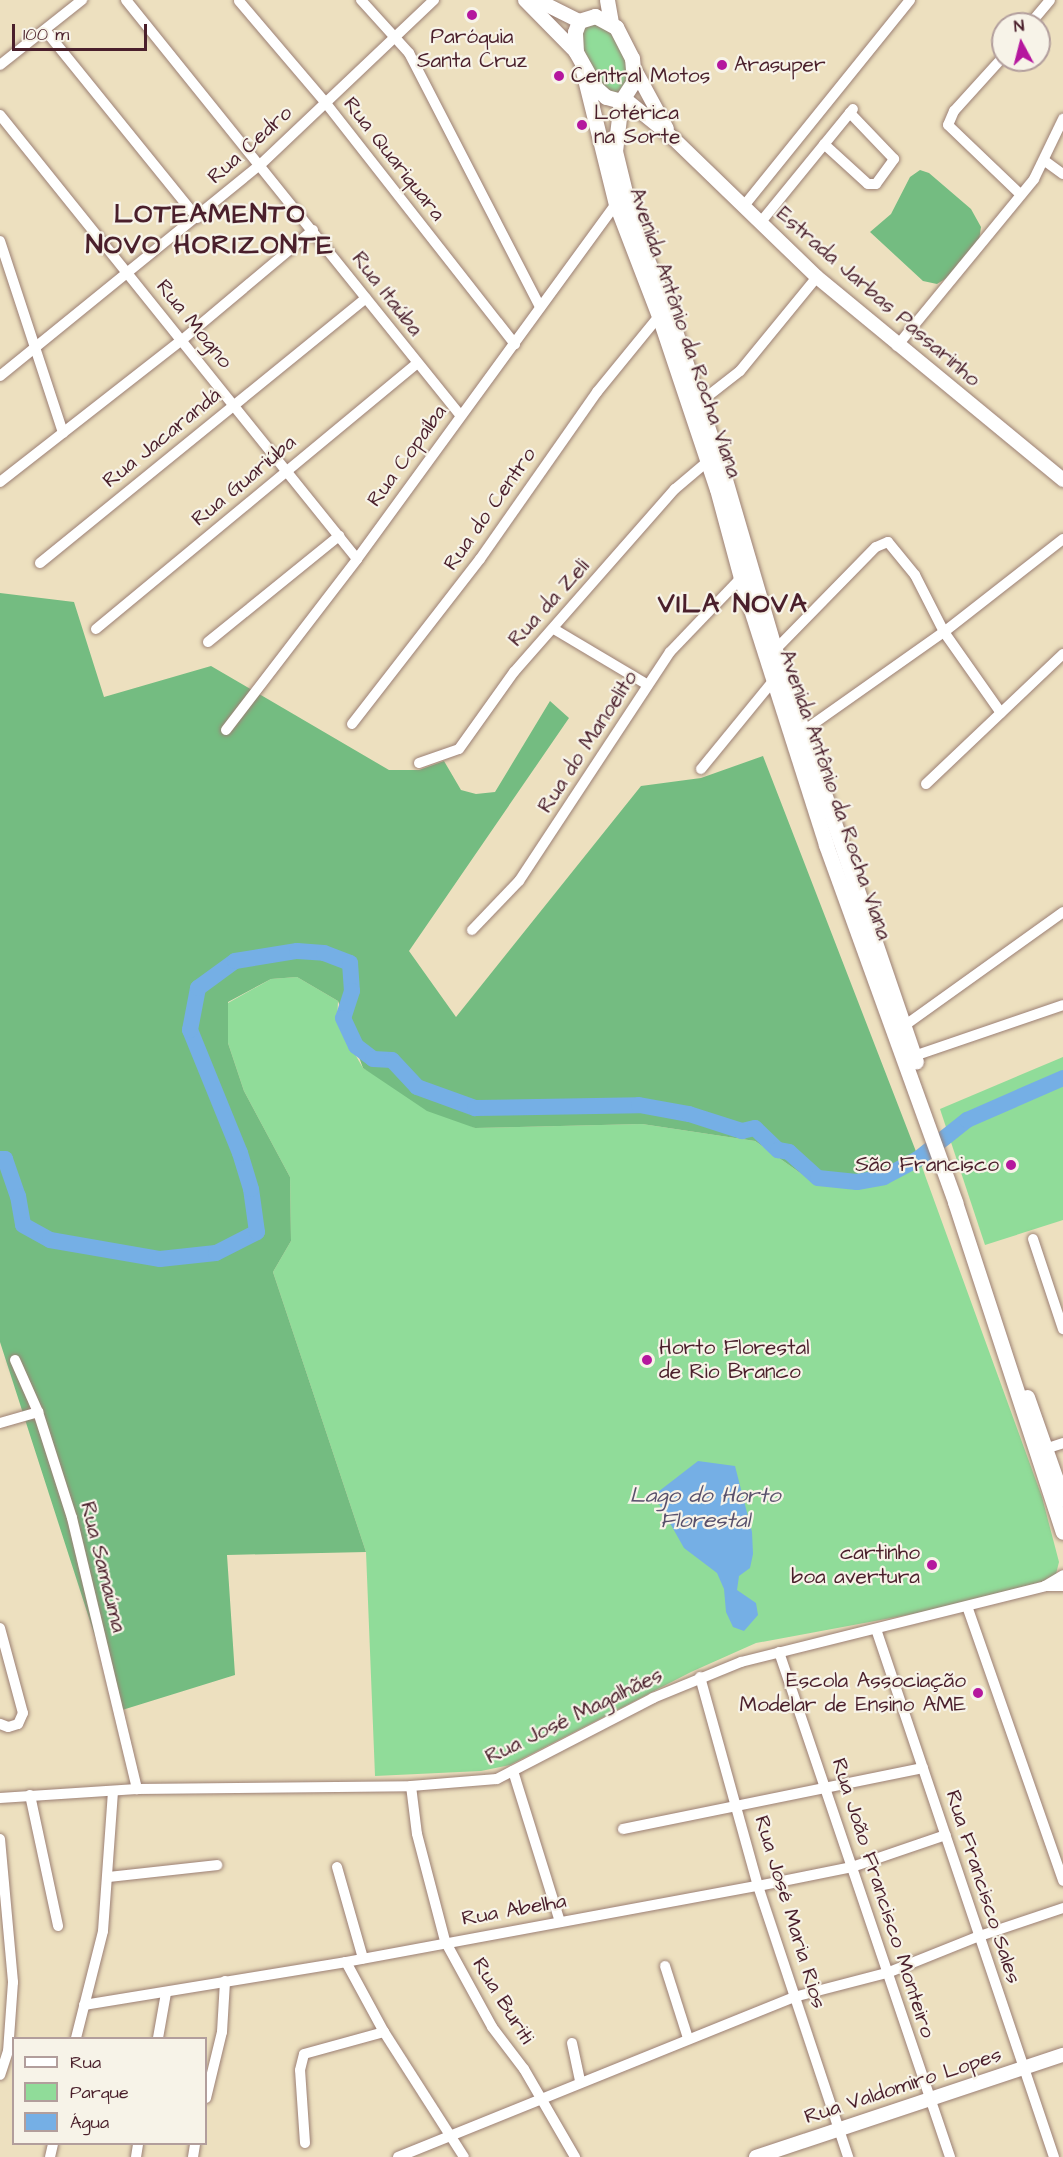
<!DOCTYPE html>
<html>
<head>
<meta charset="utf-8">
<style>
  body { margin:0 }
  #map { position:relative; width:1063px; height:2157px; overflow:hidden; background:#ede0bf; font-family:"Architects Daughter",sans-serif }
  div>[style] { position:absolute }
  [style*='--x'] { left:calc(var(--x)*1px); top:calc(var(--y)*1px); width:calc(var(--w)*1px); rotate:calc(var(--a)*1deg) }
  .green>* { inset:0; background:#90dc99 }
  .forest>* { inset:0; background:#74bc81 }
  .water>* { inset:0; background:#75afe5 }
  .river>* { height:16px; margin:-8px; padding:0 8px; transform-origin:8px; border-radius:8px; background:#75afe5 }
  .roads { filter:drop-shadow(0 0 2px #9c8075) drop-shadow(0 0 2px #9c8075) }
  .minor>* { height:10px; margin:-5px; padding:0 5px; transform-origin:5px; border-radius:5px; background:#fff }
  .tertiary>* { height:14px; margin:-7px; padding:0 7px; transform-origin:7px; border-radius:7px; background:#fff }
  .secondary>* { height:15px; margin:-7.5px; padding:0 7.5px; transform-origin:7.5px; border-radius:7.5px; background:#fff }
  .dots>* { width:16px; height:16px; translate:-50% -50%; box-sizing:border-box; border:3px solid #f7f3e8; border-radius:50% }
  span { translate:-50% -50%; white-space:nowrap; text-align:center; line-height:1.15; -webkit-text-stroke:4.5px #f7f3e8; paint-order:stroke }
  .poi-label { font-size:21px; color:#4a1f2b }
  .left { translate:0 -50%; text-align:left }
  .right { translate:-100% -50%; text-align:right }
  .street-label { font-size:21px; color:#4a1f2b }
  .water-label { font-size:22px; color:#59516c; font-style:italic }
  .district-label { font-size:27px; color:#4a1f2b; font-weight:700; letter-spacing:1.5px }
  .legend { position:absolute; left:12px; top:2037px; width:195px; height:108px; box-sizing:border-box; background:#f7f3e8; border:2px solid #b29e9c; margin:0; padding:8px 10px; list-style:none; font-size:18px; color:#4a1f2b }
  .legend li { display:flex; align-items:center; gap:12px; height:30px }
  .legend b { width:30px; border:2px solid #b29e9c }
  .north { position:absolute; left:991px; top:12px; width:60px; height:60px; box-sizing:border-box; background:#f7f3e8; border:2px solid #b29e9c; border-radius:50%; rotate:353deg; font-size:16px; font-weight:700; line-height:24px; text-align:center; color:#4a1f2b }
  .north::after { content:''; display:block; margin:auto; width:21px; height:27px; background:#b5179e; clip-path:polygon(50% 0,100% 100%,50% 72%,0 100%) }
  .scale { position:absolute; left:12px; top:24px; width:135px; height:27px; box-sizing:border-box; border:3px solid #4a1f2b; border-top:0; padding-left:8px; font-size:18px; line-height:21px; white-space:nowrap; color:#4a1f2b; -webkit-text-stroke:4px #f7f3e8; paint-order:stroke }
</style>
</head>
<body>
<div id="map">
  <div class="green">
    <i style="clip-path:polygon(586px 22px,607px 27px,624px 51px,629px 76px,621px 95px,605px 89px,581px 51px,582px 28px)"></i>
    <i style="clip-path:polygon(297px 977px,338px 1001px,337px 1023px,363px 1068px,475px 1128px,642px 1124px,755px 1141px,816px 1184px,922px 1167px,1042px 1497px,1059px 1562px,1055px 1578px,945px 1608px,756px 1643px,691px 1672px,510px 1765px,481px 1771px,375px 1776px,366px 1552px,273px 1272px,291px 1241px,290px 1177px,244px 1091px,228px 1043px,228px 1003px,271px 979px)"></i>
    <i style="clip-path:polygon(1063px 1057px,1063px 1220px,985px 1245px,940px 1109px)"></i>
  </div>
  <div class="forest">
    <i style="clip-path:polygon(920px 170px,929px 173px,971px 209px,981px 227px,979px 241px,950px 276px,937px 284px,923px 281px,870px 232px,891px 214px,910px 177px)"></i>
    <i style="clip-path:polygon(0 593px,74px 602px,104px 697px,211px 666px,389px 770px,419px 770px,444px 761px,461px 790px,476px 794px,495px 792px,550px 701px,569px 718px,409px 951px,456px 1017px,641px 786px,701px 778px,763px 756px,922px 1167px,858px 1188px,816px 1184px,755px 1141px,642px 1124px,475px 1128px,427px 1111px,363px 1068px,338px 1001px,297px 977px,271px 979px,228px 1002px,228px 1043px,244px 1091px,290px 1177px,291px 1241px,273px 1272px,366px 1552px,227px 1555px,235px 1675px,119px 1711px,0 1342px)"></i>
  </div>
  <div class="water">
    <i style="clip-path:polygon(698px 1461px,735px 1466px,752px 1532px,753px 1554px,750px 1568px,739px 1576px,737px 1590px,756px 1603px,758px 1615px,744px 1631px,733px 1627px,726px 1612px,724px 1589px,717px 1573px,684px 1548px,654px 1495px)"></i>
  </div>
  <div class="river">
    <i style="--x:0;--y:1159;--w:5;--a:0"></i>
    <i style="--x:5;--y:1159;--w:39;--a:71"></i>
    <i style="--x:18;--y:1196;--w:29;--a:80"></i>
    <i style="--x:23;--y:1225;--w:31;--a:29"></i>
    <i style="--x:50;--y:1240;--w:112;--a:9.8"></i>
    <i style="--x:160;--y:1259;--w:56;--a:-6.1"></i>
    <i style="--x:216;--y:1253;--w:46;--a:-27.1"></i>
    <i style="--x:257;--y:1232;--w:43;--a:-97.9"></i>
    <i style="--x:251;--y:1189;--w:38;--a:-107"></i>
    <i style="--x:240;--y:1153;--w:133;--a:-112.1"></i>
    <i style="--x:190;--y:1030;--w:43;--a:-79.2"></i>
    <i style="--x:198;--y:988;--w:46;--a:-36.1"></i>
    <i style="--x:235;--y:961;--w:63;--a:-9.2"></i>
    <i style="--x:297;--y:951;--w:27;--a:4"></i>
    <i style="--x:324;--y:953;--w:28;--a:21"></i>
    <i style="--x:350;--y:963;--w:28;--a:86"></i>
    <i style="--x:352;--y:991;--w:28;--a:108"></i>
    <i style="--x:343;--y:1018;--w:31;--a:65"></i>
    <i style="--x:356;--y:1046;--w:21;--a:37"></i>
    <i style="--x:373;--y:1059;--w:19;--a:3"></i>
    <i style="--x:392;--y:1060;--w:37;--a:47"></i>
    <i style="--x:417;--y:1087;--w:62;--a:19.9"></i>
    <i style="--x:475;--y:1108;--w:164;--a:-1"></i>
    <i style="--x:639;--y:1105;--w:51;--a:10.2"></i>
    <i style="--x:689;--y:1114;--w:56;--a:17.8"></i>
    <i style="--x:742;--y:1131;--w:13;--a:-13"></i>
    <i style="--x:755;--y:1128;--w:32;--a:44"></i>
    <i style="--x:778;--y:1150;--w:11;--a:10"></i>
    <i style="--x:789;--y:1152;--w:39;--a:42"></i>
    <i style="--x:818;--y:1178;--w:39;--a:6"></i>
    <i style="--x:857;--y:1182;--w:27;--a:-10"></i>
    <i style="--x:884;--y:1177;--w:38;--a:-28"></i>
    <i style="--x:918;--y:1159;--w:63;--a:-38.5"></i>
    <i style="--x:967;--y:1120;--w:105;--a:-23.6"></i>
  </div>
  <div class="roads">
    <div class="minor">
      <i style="--x:126;--y:0;--w:533;--a:51.17"></i>
      <i style="--x:361;--y:0;--w:72;--a:47.8"></i>
      <i style="--x:409;--y:53;--w:286;--a:62.7"></i>
      <i style="--x:239;--y:1;--w:133;--a:49.6"></i>
      <i style="--x:325;--y:102;--w:308;--a:51.9"></i>
      <i style="--x:1030;--y:24;--w:31;--a:-50"></i>
      <i style="--x:45;--y:30;--w:242;--a:51"></i>
      <i style="--x:1003;--y:57;--w:73;--a:132.2"></i>
      <i style="--x:954;--y:111;--w:15;--a:113"></i>
      <i style="--x:948;--y:125;--w:100;--a:43.8"></i>
      <i style="--x:0;--y:65;--w:105;--a:-38.4"></i>
      <i style="--x:0;--y:115;--w:570;--a:51.2"></i>
      <i style="--x:824;--y:144;--w:59;--a:42.3"></i>
      <i style="--x:868;--y:184;--w:8;--a:0"></i>
      <i style="--x:876;--y:184;--w:31;--a:-54"></i>
      <i style="--x:894;--y:159;--w:64;--a:-133.7"></i>
      <i style="--x:1045;--y:161;--w:22;--a:36"></i>
      <i style="--x:743;--y:207;--w:266;--a:-51.1"></i>
      <i style="--x:760;--y:223;--w:147;--a:-50.8"></i>
      <i style="--x:0;--y:241;--w:202;--a:71.8"></i>
      <i style="--x:897;--y:346;--w:216;--a:-50.6"></i>
      <i style="--x:1034;--y:179;--w:67;--a:-64.2"></i>
      <i style="--x:0;--y:376;--w:335;--a:-39.1"></i>
      <i style="--x:260;--y:165;--w:240;--a:-43.5"></i>
      <i style="--x:699;--y:403;--w:52;--a:-38"></i>
      <i style="--x:740;--y:371;--w:122;--a:-50.7"></i>
      <i style="--x:0;--y:482;--w:231;--a:-38"></i>
      <i style="--x:182;--y:340;--w:171;--a:-40"></i>
      <i style="--x:40;--y:563;--w:420;--a:-39.1"></i>
      <i style="--x:96;--y:629;--w:417;--a:-39.6"></i>
      <i style="--x:554;--y:629;--w:109;--a:30.8"></i>
      <i style="--x:208;--y:642;--w:169;--a:-39"></i>
      <i style="--x:775;--y:650;--w:144;--a:-45.6"></i>
      <i style="--x:876;--y:547;--w:13;--a:-23"></i>
      <i style="--x:888;--y:542;--w:43;--a:50.7"></i>
      <i style="--x:915;--y:575;--w:64;--a:63"></i>
      <i style="--x:944;--y:632;--w:99;--a:54.9"></i>
      <i style="--x:352;--y:724;--w:209;--a:-52.2"></i>
      <i style="--x:480;--y:559;--w:204;--a:-55"></i>
      <i style="--x:597;--y:392;--w:98;--a:-50.8"></i>
      <i style="--x:226;--y:730;--w:215;--a:-52.5"></i>
      <i style="--x:357;--y:559;--w:439;--a:-53.9"></i>
      <i style="--x:802;--y:732;--w:174;--a:-35.2"></i>
      <i style="--x:944;--y:632;--w:151;--a:-38"></i>
      <i style="--x:419;--y:763;--w:42;--a:-19.3"></i>
      <i style="--x:459;--y:749;--w:95;--a:-54.5"></i>
      <i style="--x:514;--y:672;--w:244;--a:-48.7"></i>
      <i style="--x:675;--y:489;--w:43;--a:-40.3"></i>
      <i style="--x:701;--y:769;--w:114;--a:-50.7"></i>
      <i style="--x:926;--y:784;--w:189;--a:-43.5"></i>
      <i style="--x:472;--y:930;--w:68;--a:-46.2"></i>
      <i style="--x:519;--y:881;--w:274;--a:-56.6"></i>
      <i style="--x:670;--y:652;--w:103;--a:-46.2"></i>
      <i style="--x:904;--y:1026;--w:196;--a:-35.6"></i>
      <i style="--x:914;--y:1056;--w:157;--a:-18.9"></i>
      <i style="--x:1033;--y:1239;--w:95;--a:71.6"></i>
      <i style="--x:15;--y:1360;--w:57;--a:66.1"></i>
      <i style="--x:38;--y:1412;--w:111;--a:72.2"></i>
      <i style="--x:72;--y:1518;--w:279;--a:76.5"></i>
      <i style="--x:0;--y:1423;--w:40;--a:-16"></i>
      <i style="--x:1045;--y:1449;--w:19;--a:-18"></i>
      <i style="--x:1045;--y:1586;--w:21;--a:-31"></i>
      <i style="--x:968;--y:1609;--w:288;--a:70.7"></i>
      <i style="--x:0;--y:1628;--w:88;--a:74.9"></i>
      <i style="--x:23;--y:1713;--w:12;--a:114"></i>
      <i style="--x:18;--y:1724;--w:10;--a:163"></i>
      <i style="--x:8;--y:1727;--w:9;--a:-159"></i>
      <i style="--x:876;--y:1629;--w:557;--a:71.37"></i>
      <i style="--x:779;--y:1652;--w:533;--a:71.29"></i>
      <i style="--x:700;--y:1677;--w:217;--a:74.5"></i>
      <i style="--x:758;--y:1886;--w:286;--a:71.6"></i>
      <i style="--x:513;--y:1771;--w:158;--a:72.7"></i>
      <i style="--x:411;--y:1786;--w:48;--a:82.9"></i>
      <i style="--x:417;--y:1834;--w:111;--a:75.3"></i>
      <i style="--x:445;--y:1941;--w:98;--a:61.3"></i>
      <i style="--x:492;--y:2027;--w:53;--a:52.7"></i>
      <i style="--x:524;--y:2069;--w:102;--a:59.9"></i>
      <i style="--x:30;--y:1795;--w:134;--a:77.9"></i>
      <i style="--x:0;--y:1798;--w:137;--a:-3.8"></i>
      <i style="--x:137;--y:1789;--w:274;--a:-0.6"></i>
      <i style="--x:411;--y:1786;--w:86;--a:-4.7"></i>
      <i style="--x:497;--y:1779;--w:176;--a:-27.4"></i>
      <i style="--x:653;--y:1698;--w:95;--a:-22.2"></i>
      <i style="--x:741;--y:1662;--w:313;--a:-14"></i>
      <i style="--x:1045;--y:1586;--w:18;--a:0"></i>
      <i style="--x:623;--y:1829;--w:306;--a:-11.5"></i>
      <i style="--x:0;--y:1839;--w:144;--a:84.8"></i>
      <i style="--x:13;--y:1982;--w:69;--a:94.1"></i>
      <i style="--x:8;--y:2051;--w:25;--a:108"></i>
      <i style="--x:337;--y:1867;--w:95;--a:74.1"></i>
      <i style="--x:109;--y:1877;--w:109;--a:-6.3"></i>
      <i style="--x:346;--y:1962;--w:80;--a:61.5"></i>
      <i style="--x:384;--y:2032;--w:148;--a:57.4"></i>
      <i style="--x:665;--y:1966;--w:76;--a:72.3"></i>
      <i style="--x:84;--y:2005;--w:266;--a:-9.3"></i>
      <i style="--x:346;--y:1962;--w:419;--a:-10.5"></i>
      <i style="--x:758;--y:1886;--w:96;--a:-11.4"></i>
      <i style="--x:852;--y:1867;--w:99;--a:-18.8"></i>
      <i style="--x:76;--y:2038;--w:110;--a:-75.8"></i>
      <i style="--x:103;--y:1931;--w:140;--a:-85.9"></i>
      <i style="--x:158;--y:2038;--w:46;--a:-79.9"></i>
      <i style="--x:572;--y:2043;--w:40;--a:78"></i>
      <i style="--x:206;--y:2098;--w:68;--a:-76.4"></i>
      <i style="--x:222;--y:2032;--w:51;--a:-86.6"></i>
      <i style="--x:305;--y:2143;--w:73;--a:-93.9"></i>
      <i style="--x:300;--y:2070;--w:16;--a:-76"></i>
      <i style="--x:304;--y:2054;--w:83;--a:-15.4"></i>
      <i style="--x:50;--y:2157;--w:13;--a:-77"></i>
      <i style="--x:136;--y:2157;--w:13;--a:-81"></i>
      <i style="--x:193;--y:2157;--w:13;--a:-81"></i>
      <i style="--x:398;--y:2157;--w:427;--a:-22"></i>
      <i style="--x:794;--y:1997;--w:96;--a:-14.5"></i>
      <i style="--x:887;--y:1973;--w:97;--a:-21.8"></i>
      <i style="--x:977;--y:1937;--w:91;--a:-18.6"></i>
    </div>
    <div class="tertiary">
      <i style="--x:525;--y:0;--w:73;--a:45.6"></i>
      <i style="--x:537;--y:0;--w:47;--a:26.6"></i>
      <i style="--x:634;--y:68;--w:69;--a:61.6"></i>
      <i style="--x:625;--y:99;--w:62;--a:39.1"></i>
      <i style="--x:673;--y:138;--w:200;--a:44"></i>
      <i style="--x:817;--y:277;--w:319;--a:39.5"></i>
      <i style="--x:756;--y:2157;--w:324;--a:-18.4"></i>
    </div>
    <div class="secondary">
      <i style="--x:607;--y:0;--w:22;--a:80"></i>
      <i style="--x:595;--y:16;--w:24;--a:28"></i>
      <i style="--x:616;--y:27;--w:35;--a:63"></i>
      <i style="--x:632;--y:58;--w:23;--a:85"></i>
      <i style="--x:634;--y:81;--w:24;--a:123"></i>
      <i style="--x:621;--y:101;--w:16;--a:-165"></i>
      <i style="--x:606;--y:97;--w:13;--a:-138"></i>
      <i style="--x:596;--y:88;--w:41;--a:-119.1"></i>
      <i style="--x:576;--y:52;--w:20;--a:-93"></i>
      <i style="--x:575;--y:32;--w:12;--a:-70"></i>
      <i style="--x:579;--y:21;--w:17;--a:-17"></i>
      <i style="--x:582;--y:67;--w:141;--a:76.1"></i>
      <i style="--x:616;--y:204;--w:120;--a:69"></i>
      <i style="--x:659;--y:316;--w:182;--a:71.5"></i>
      <i style="--x:717;--y:489;--w:92;--a:74.9"></i>
      <i style="--x:741;--y:578;--w:280;--a:72.3"></i>
      <i style="--x:826;--y:845;--w:380;--a:70.1"></i>
      <i style="--x:955;--y:1202;--w:347;--a:71.9"></i>
      <i style="--x:621;--y:101;--w:50;--a:96.8"></i>
      <i style="--x:615;--y:151;--w:76;--a:76.3"></i>
      <i style="--x:633;--y:225;--w:95;--a:67.8"></i>
      <i style="--x:669;--y:313;--w:172;--a:71.4"></i>
      <i style="--x:724;--y:476;--w:181;--a:73.7"></i>
      <i style="--x:775;--y:650;--w:435;--a:71.1"></i>
      <i style="--x:1027;--y:1397;--w:108;--a:70.6"></i>
    </div>
  </div>
  <div class="dots">
    <i style="left:472px;top:15px;background:#b5179e"></i>
    <i style="left:722px;top:65px;background:#b5179e"></i>
    <i style="left:559px;top:76px;background:#b5179e"></i>
    <i style="left:582px;top:125px;background:#b5179e"></i>
    <i style="left:1011px;top:1165px;background:#b5179e"></i>
    <i style="left:647px;top:1360px;background:#b5179e"></i>
    <i style="left:932px;top:1565px;background:#b5179e"></i>
    <i style="left:978px;top:1693px;background:#b5179e"></i>
  </div>
  <div class="poi-label">
    <span style="left:472px;top:49px">Paróquia<br>Santa Cruz</span>
    <span class="left" style="left:734px;top:65px">Arasuper</span>
    <span class="left" style="left:571px;top:76px">Central Motos</span>
    <span class="left" style="left:594px;top:125px">Lotérica<br>na Sorte</span>
    <span class="right" style="left:999px;top:1165px">São Francisco</span>
    <span class="left" style="left:659px;top:1360px">Horto Florestal<br>de Rio Branco</span>
    <span class="right" style="left:920px;top:1565px">cartinho<br>boa avertura</span>
    <span class="right" style="left:966px;top:1693px">Escola Associação<br>Modelar de Ensino AME</span>
  </div>
  <div class="street-label">
    <span style="left:250px;top:145px;rotate:-42deg">Rua Cedro</span>
    <span style="left:394px;top:159px;rotate:52deg">Rua Quariquara</span>
    <span style="left:387px;top:294px;rotate:52deg">Rua Itaúba</span>
    <span style="left:878px;top:297px;rotate:41deg">Estrada Jarbas Passarinho</span>
    <span style="left:194px;top:324px;rotate:51deg">Rua Mogno</span>
    <span style="left:685px;top:333px;rotate:71deg">Avenida Antônio da Rocha Viana</span>
    <span style="left:162px;top:438px;rotate:-39deg">Rua Jacarandá</span>
    <span style="left:407px;top:456px;rotate:-54deg">Rua Copaíba</span>
    <span style="left:244px;top:481px;rotate:-40deg">Rua Guariúba</span>
    <span style="left:490px;top:509px;rotate:-55deg">Rua do Centro</span>
    <span style="left:549px;top:603px;rotate:-48deg">Rua da Zeli</span>
    <span style="left:588px;top:742px;rotate:-57deg">Rua do Manoelito</span>
    <span style="left:835px;top:795px;rotate:71deg">Avenida Antônio da Rocha Viana</span>
    <span style="left:103px;top:1567px;rotate:76deg">Rua Samaúma</span>
    <span style="left:574px;top:1716px;rotate:-26deg">Rua José Magalhães</span>
    <span style="left:983px;top:1887px;rotate:72deg">Rua Francisco Sales</span>
    <span style="left:883px;top:1898px;rotate:72deg">Rua João Francisco Monteiro</span>
    <span style="left:514px;top:1910px;rotate:-10deg">Rua Abelha</span>
    <span style="left:790px;top:1912px;rotate:73deg">Rua José Maria Rios</span>
    <span style="left:503px;top:2001px;rotate:58deg">Rua Buriti</span>
    <span style="left:903px;top:2086px;rotate:-18deg">Rua Valdomiro Lopes</span>
  </div>
  <div class="water-label">
    <span style="left:705px;top:1508px">Lago do Horto<br>Florestal</span>
  </div>
  <div class="district-label">
    <span style="left:210px;top:230px">LOTEAMENTO<br>NOVO HORIZONTE</span>
    <span style="left:733px;top:605px">VILA NOVA</span>
  </div>
  <ul class="legend">
  <li><b style="height:8px;background:#fff"></b>Rua</li>
  <li><b style="height:16px;background:#90dc99"></b>Parque</li>
  <li><b style="height:16px;background:#75afe5"></b>Água</li>
  </ul>
  <div class="north">N</div>
  <div class="scale">100 m</div>
</div>
</body>
</html>
